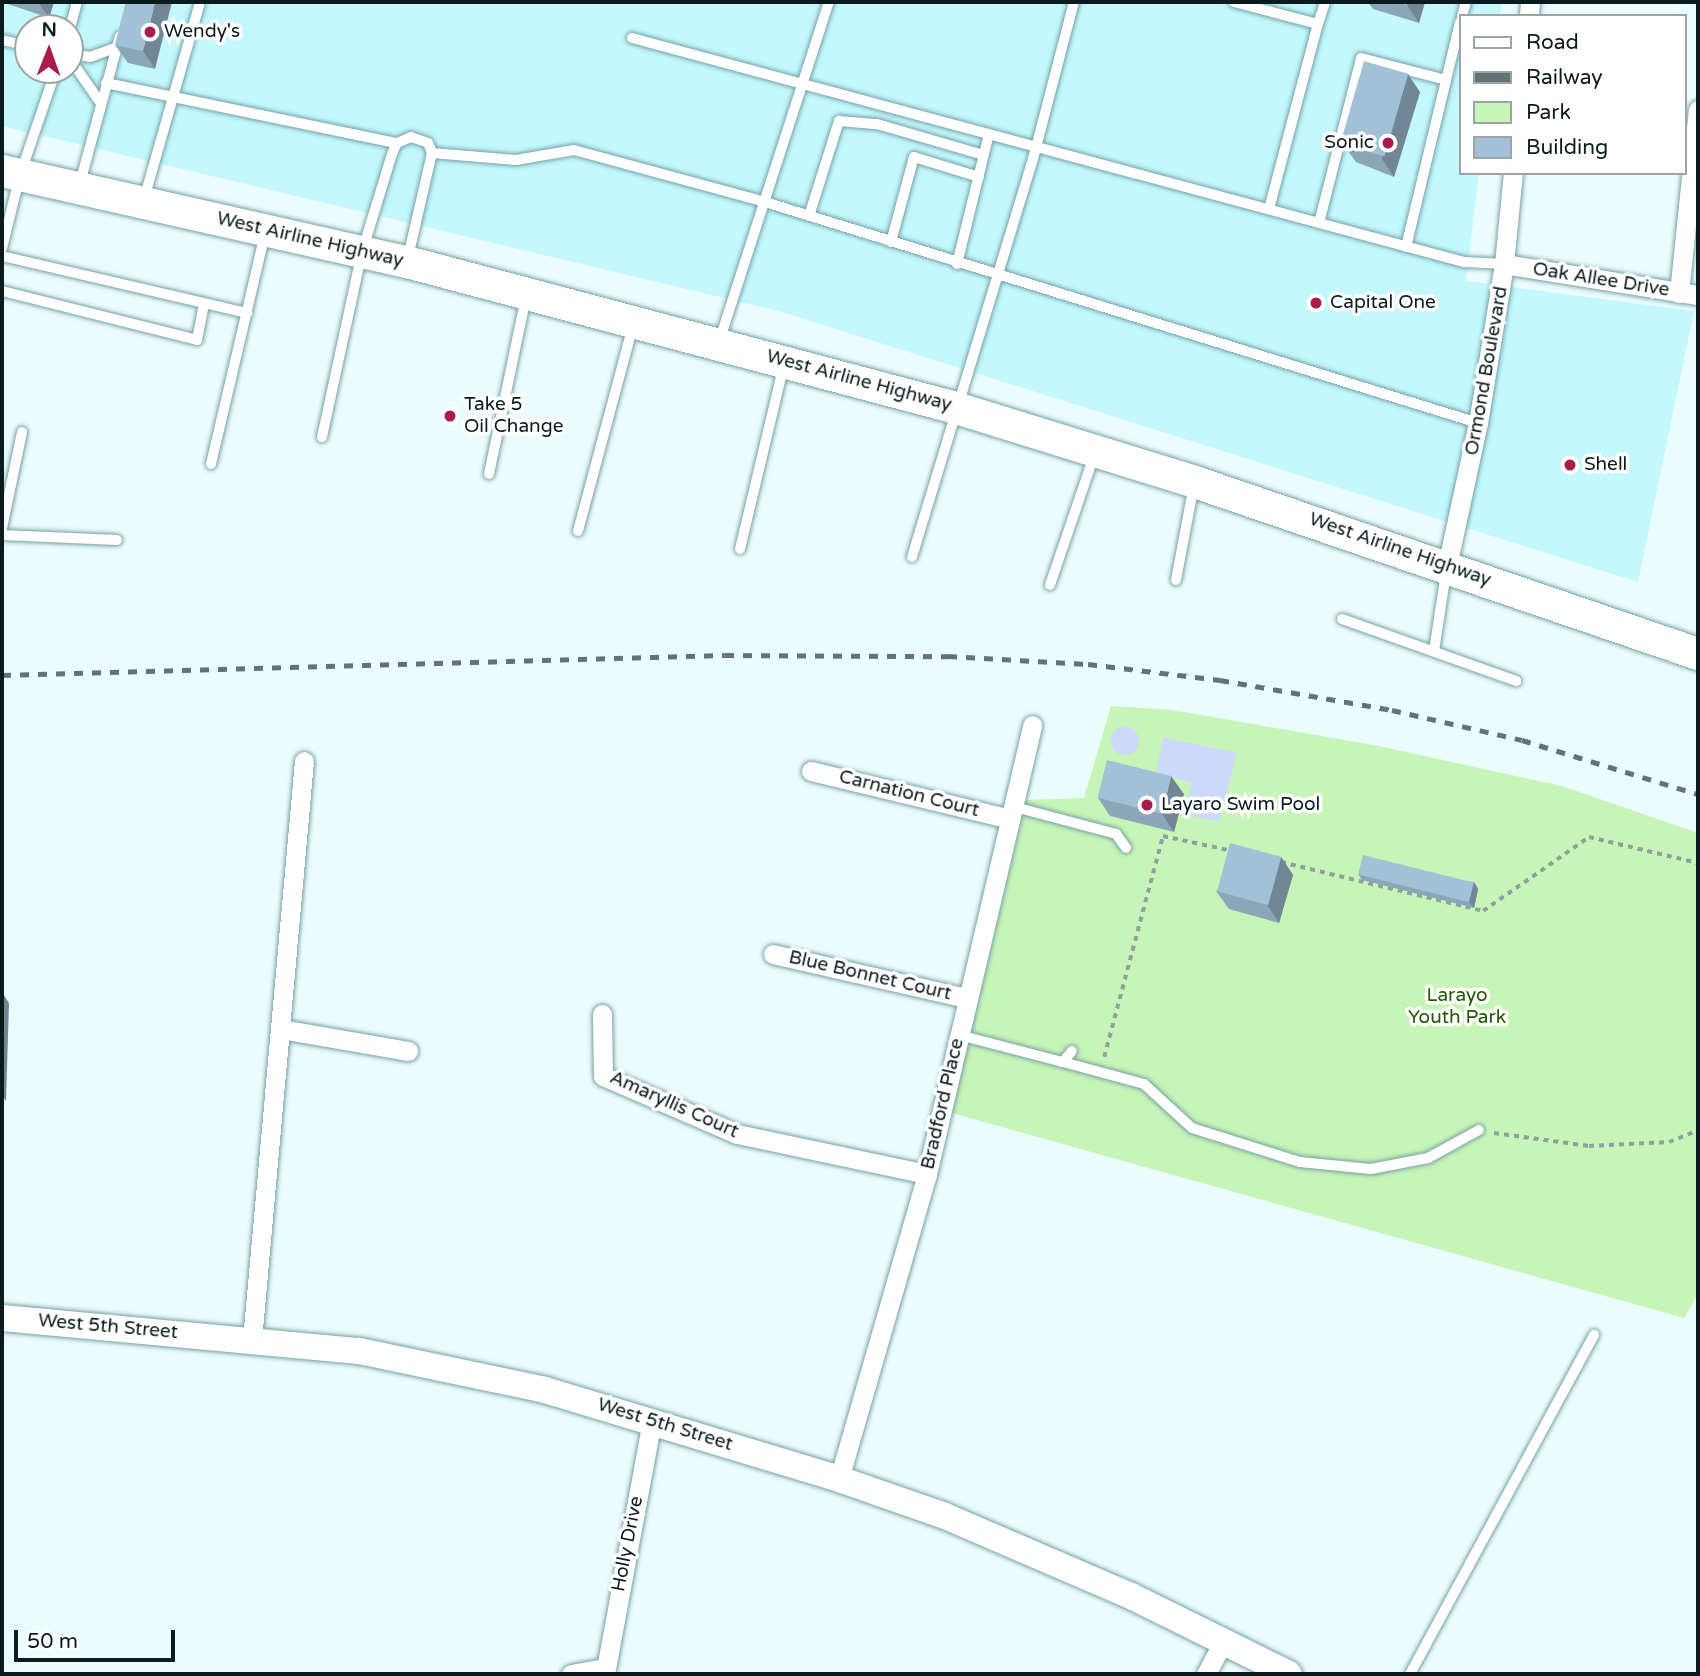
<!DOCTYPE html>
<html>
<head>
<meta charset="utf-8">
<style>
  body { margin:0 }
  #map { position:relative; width:1700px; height:1676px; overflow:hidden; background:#ebfcfd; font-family:"Varela Round",sans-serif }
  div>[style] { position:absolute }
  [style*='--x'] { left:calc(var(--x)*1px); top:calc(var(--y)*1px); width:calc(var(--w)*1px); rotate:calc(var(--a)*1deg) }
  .built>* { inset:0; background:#c2f8fe }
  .green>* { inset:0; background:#c7f5b7 }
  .water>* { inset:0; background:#cdd9fb }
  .round { border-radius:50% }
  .path>* { height:3.5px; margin-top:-1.75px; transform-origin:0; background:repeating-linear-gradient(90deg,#8fa0a1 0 5px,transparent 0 10px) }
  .roads { filter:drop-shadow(0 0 2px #77a1a5) drop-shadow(0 0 2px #77a1a5) }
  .service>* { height:10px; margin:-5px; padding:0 5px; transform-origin:5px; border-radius:5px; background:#fff }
  .minor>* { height:19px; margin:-9.5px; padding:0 9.5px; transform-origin:9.5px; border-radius:9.5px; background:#fff }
  .secondary>* { height:26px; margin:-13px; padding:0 13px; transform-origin:13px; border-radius:13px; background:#fff }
  .trunk>* { height:32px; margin:-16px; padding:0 16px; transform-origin:16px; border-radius:16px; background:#fff }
  .rail>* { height:5px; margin-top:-2.5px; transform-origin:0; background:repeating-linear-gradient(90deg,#627374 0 9px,transparent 0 18px) }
  .wall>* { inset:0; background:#8ba6b8 }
  .shaded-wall>* { inset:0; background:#718796 }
  .building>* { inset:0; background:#a2c1d6; transform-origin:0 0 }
  .dots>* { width:19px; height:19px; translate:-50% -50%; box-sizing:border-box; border:4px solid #fff; border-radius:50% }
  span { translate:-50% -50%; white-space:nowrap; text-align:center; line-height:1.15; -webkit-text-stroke:7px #fff; paint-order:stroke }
  .poi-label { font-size:19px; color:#0b1b1d }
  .left { translate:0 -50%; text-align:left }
  .right { translate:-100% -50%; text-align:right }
  .street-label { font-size:19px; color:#0b1b1d }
  .park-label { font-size:19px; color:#225704 }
  .frame { position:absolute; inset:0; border:4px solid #0b1b1d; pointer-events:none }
  .legend { position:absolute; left:1459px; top:14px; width:228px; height:161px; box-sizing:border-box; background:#fff; border:2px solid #9da4a5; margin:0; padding:9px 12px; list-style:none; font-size:21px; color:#0b1b1d }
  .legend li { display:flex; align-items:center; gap:14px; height:35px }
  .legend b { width:35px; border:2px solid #9da4a5 }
  .north { position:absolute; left:14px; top:14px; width:70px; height:70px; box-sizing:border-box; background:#fff; border:2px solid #9da4a5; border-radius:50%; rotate:1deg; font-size:19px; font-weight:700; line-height:28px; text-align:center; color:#0b1b1d }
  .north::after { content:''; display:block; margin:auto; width:24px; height:32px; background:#ac1a4a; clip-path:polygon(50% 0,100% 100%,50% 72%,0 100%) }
  .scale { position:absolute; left:14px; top:1630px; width:161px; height:32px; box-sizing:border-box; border:4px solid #0b1b1d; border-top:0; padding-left:9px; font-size:21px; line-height:24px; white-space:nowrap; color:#0b1b1d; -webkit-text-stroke:5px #fff; paint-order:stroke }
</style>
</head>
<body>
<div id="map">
  <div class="built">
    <i style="clip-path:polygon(evenodd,2px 2px,1502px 2px,1500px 16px,1460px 16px,1460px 173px,1479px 173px,1466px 281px,1694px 311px,1638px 582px,779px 311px,2px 126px,2px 2px,28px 28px,70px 28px,70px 70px,28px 70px,28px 28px)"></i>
  </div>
  <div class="green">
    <i style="clip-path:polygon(1111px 706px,1173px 710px,1379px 746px,1562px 786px,1698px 833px,1698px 1294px,1684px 1318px,952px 1113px,1026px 800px,1084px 798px)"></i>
  </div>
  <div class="water">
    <i class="round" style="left:1111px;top:727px;width:28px;height:28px"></i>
    <i style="clip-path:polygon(1163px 737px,1237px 753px,1219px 822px,1183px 814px,1192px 783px,1156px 773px)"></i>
  </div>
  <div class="path">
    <i style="--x:1281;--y:862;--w:208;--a:13.6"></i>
    <i style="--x:1483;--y:911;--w:129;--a:-34.9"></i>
    <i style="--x:1589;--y:837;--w:112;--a:13.4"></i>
    <i style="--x:1104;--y:1057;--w:229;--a:-75.1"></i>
    <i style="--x:1163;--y:836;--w:72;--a:12.1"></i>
    <i style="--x:1494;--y:1133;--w:96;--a:7.8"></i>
    <i style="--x:1589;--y:1146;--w:80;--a:-2.9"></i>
    <i style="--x:1669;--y:1142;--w:31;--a:-22"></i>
  </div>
  <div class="roads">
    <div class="service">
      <i style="--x:1234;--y:2;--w:87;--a:14.7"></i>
      <i style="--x:1318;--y:24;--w:23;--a:-72"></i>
      <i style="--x:1462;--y:16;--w:15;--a:-74"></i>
      <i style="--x:70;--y:28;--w:27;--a:-75"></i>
      <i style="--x:632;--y:38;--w:862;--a:15.07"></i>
      <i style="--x:1464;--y:262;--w:40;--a:2.9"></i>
      <i style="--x:2;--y:40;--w:27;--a:13"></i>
      <i style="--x:70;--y:53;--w:20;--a:11"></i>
      <i style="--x:90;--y:57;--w:29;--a:-20"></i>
      <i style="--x:70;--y:59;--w:52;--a:55.1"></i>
      <i style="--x:106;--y:83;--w:297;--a:11.7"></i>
      <i style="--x:432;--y:153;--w:84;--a:4.8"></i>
      <i style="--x:516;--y:160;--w:59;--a:-9.8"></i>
      <i style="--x:574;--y:150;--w:198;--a:15.2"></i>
      <i style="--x:765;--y:202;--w:746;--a:17.22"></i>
      <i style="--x:80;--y:183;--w:152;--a:-74.8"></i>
      <i style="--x:144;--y:199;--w:205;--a:-74.1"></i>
      <i style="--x:1269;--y:209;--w:191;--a:-75.2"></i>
      <i style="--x:809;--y:216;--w:100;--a:-72.5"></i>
      <i style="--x:839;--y:121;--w:38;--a:5"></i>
      <i style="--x:877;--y:124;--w:111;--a:16.2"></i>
      <i style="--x:1319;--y:223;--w:170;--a:-75.7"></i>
      <i style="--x:1361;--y:58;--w:88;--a:14.5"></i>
      <i style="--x:891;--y:242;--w:88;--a:-74.9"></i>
      <i style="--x:914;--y:157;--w:68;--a:17.1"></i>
      <i style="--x:1406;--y:247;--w:231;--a:-76.5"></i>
      <i style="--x:2;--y:248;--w:75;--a:-76.1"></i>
      <i style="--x:20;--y:175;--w:111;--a:-71.1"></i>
      <i style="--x:2;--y:256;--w:252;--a:13.1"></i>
      <i style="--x:957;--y:264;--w:134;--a:-76.2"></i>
      <i style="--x:2;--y:291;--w:201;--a:14.1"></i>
      <i style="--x:197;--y:340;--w:37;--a:-79"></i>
      <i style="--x:719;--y:342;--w:357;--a:-72.1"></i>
      <i style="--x:322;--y:437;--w:189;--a:-77.8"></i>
      <i style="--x:362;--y:252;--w:102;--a:-73"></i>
      <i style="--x:392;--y:154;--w:12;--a:-66"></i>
      <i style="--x:397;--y:143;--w:15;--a:-23"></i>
      <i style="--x:411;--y:137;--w:18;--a:19"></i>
      <i style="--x:428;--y:143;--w:11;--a:68"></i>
      <i style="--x:432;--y:153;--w:107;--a:103"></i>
      <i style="--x:211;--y:464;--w:236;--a:-76.8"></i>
      <i style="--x:489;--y:474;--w:181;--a:-78.2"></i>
      <i style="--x:2;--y:528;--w:98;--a:-78.2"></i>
      <i style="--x:578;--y:531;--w:212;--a:-75"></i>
      <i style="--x:2;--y:535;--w:115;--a:2.5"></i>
      <i style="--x:740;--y:549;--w:189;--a:-76.6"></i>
      <i style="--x:912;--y:557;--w:416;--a:-73.1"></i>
      <i style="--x:1033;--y:159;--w:162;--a:-75.4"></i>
      <i style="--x:1176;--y:580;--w:97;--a:-79.3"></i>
      <i style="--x:1050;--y:585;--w:136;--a:-71.2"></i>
      <i style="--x:1342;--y:619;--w:185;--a:19.6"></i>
      <i style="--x:1434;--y:651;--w:79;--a:-81.3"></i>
      <i style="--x:1011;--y:806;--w:109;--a:14.9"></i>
      <i style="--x:1116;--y:834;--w:17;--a:54"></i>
      <i style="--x:959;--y:1035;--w:107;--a:14.6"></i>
      <i style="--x:1063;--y:1062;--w:14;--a:-51"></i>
      <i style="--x:1063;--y:1062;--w:84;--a:15.2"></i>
      <i style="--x:1144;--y:1084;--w:65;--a:42.5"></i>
      <i style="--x:1192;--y:1128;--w:113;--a:17.5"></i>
      <i style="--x:1300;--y:1162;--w:71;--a:5.6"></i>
      <i style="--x:1371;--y:1169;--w:58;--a:-10.9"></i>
      <i style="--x:1428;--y:1158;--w:58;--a:-28.8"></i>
      <i style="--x:1410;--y:1674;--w:386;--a:-61.5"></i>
    </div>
    <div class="minor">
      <i style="--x:1529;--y:16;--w:14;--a:-86"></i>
      <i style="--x:1504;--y:264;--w:196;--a:9.1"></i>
      <i style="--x:1679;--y:293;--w:184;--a:-84.1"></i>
      <i style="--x:1447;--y:566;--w:146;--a:-77.8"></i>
      <i style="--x:1478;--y:423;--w:161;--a:-80.7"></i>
      <i style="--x:1504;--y:264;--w:91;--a:-84.4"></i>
      <i style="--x:811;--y:771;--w:202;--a:13.5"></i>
      <i style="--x:773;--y:954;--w:199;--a:12.8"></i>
      <i style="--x:602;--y:1014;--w:62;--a:89.1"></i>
      <i style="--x:603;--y:1076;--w:146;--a:23.4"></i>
      <i style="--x:737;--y:1134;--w:194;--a:11.9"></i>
      <i style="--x:281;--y:1029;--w:129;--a:9.8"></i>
      <i style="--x:252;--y:1340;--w:581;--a:-84.87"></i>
      <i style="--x:839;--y:1479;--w:317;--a:-73.9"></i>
      <i style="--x:927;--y:1174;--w:461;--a:-76.8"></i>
      <i style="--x:571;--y:1674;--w:35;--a:-10"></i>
      <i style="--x:605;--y:1674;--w:257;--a:-79.5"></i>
      <i style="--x:1206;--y:1674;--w:38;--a:-62"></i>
    </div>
    <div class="secondary">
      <i style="--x:2;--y:1318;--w:359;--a:5.3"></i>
      <i style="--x:359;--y:1351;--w:190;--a:11.8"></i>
      <i style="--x:545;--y:1390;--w:307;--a:16.8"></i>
      <i style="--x:839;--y:1479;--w:112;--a:19.2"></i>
      <i style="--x:945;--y:1516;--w:202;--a:23.3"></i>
      <i style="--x:1131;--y:1596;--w:176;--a:26.3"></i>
    </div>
    <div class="trunk">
      <i style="--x:2;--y:171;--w:415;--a:12.7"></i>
      <i style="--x:407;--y:262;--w:568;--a:14.89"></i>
      <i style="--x:956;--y:408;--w:250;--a:17.2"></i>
      <i style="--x:1195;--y:482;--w:532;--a:18.88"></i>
    </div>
  </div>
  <div class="rail">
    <i style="--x:2;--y:675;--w:723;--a:-1.58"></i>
    <i style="--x:725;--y:655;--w:223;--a:0.3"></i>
    <i style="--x:948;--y:656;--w:140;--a:3.3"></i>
    <i style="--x:1088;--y:664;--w:133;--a:6.9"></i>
    <i style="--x:1220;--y:680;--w:175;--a:9.9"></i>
    <i style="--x:1392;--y:710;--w:133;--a:13"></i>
    <i style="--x:1522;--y:740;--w:184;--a:17.1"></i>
  </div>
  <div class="wall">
    <i style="clip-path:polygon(2px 2px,54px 2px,49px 18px)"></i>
    <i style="clip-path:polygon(126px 2px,155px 69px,128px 63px,115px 45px)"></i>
    <i style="clip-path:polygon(1368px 2px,1425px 2px,1419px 23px,1373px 9px)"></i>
    <i style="clip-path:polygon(1420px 92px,1394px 177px,1356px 162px,1343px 144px)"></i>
    <i style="clip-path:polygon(1184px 794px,1174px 832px,1110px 816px,1098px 798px)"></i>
    <i style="clip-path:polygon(1281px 857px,1293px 875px,1279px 923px,1229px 909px,1216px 891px)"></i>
    <i style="clip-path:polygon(1358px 874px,1474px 882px,1478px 889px,1474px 908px,1362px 880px)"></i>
  </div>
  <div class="shaded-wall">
    <i style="clip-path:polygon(38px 2px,54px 2px,49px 18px)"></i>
    <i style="clip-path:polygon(155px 2px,172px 2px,155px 69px,143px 51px)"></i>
    <i style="clip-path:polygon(1408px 2px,1425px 2px,1419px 23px,1407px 5px)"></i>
    <i style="clip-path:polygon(1408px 74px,1420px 92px,1394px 177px,1382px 159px)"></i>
    <i style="clip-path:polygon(1171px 776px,1184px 794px,1174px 832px,1162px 814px)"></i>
    <i style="clip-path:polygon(1281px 857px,1293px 875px,1279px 923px,1267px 905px)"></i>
    <i style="clip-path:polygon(1474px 882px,1478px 889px,1474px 908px,1469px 902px)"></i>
    <i style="clip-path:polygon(2px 992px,9px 1003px,6px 1101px,2px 1095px)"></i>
  </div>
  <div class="building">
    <i style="clip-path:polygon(126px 2px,155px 2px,143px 51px,115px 45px)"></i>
    <i style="clip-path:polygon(1396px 2px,1408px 2px,1407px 5px)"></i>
    <i style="left:1364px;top:61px;width:46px;height:86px;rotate:16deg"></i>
    <i style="left:1107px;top:760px;width:66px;height:39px;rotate:14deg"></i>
    <i style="left:1230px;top:843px;width:53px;height:50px;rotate:15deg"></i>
    <i style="left:1363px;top:855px;width:114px;height:20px;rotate:14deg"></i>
  </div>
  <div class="dots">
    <i style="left:150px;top:32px;background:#ac1a4a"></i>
    <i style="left:1388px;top:143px;background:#ac1a4a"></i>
    <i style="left:1316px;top:303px;background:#ac1a4a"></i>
    <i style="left:450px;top:416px;background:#ac1a4a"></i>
    <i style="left:1570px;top:465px;background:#ac1a4a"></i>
    <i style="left:1147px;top:805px;background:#ac1a4a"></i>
  </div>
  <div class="poi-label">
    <span class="left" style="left:164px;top:32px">Wendy's</span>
    <span class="right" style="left:1374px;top:143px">Sonic</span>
    <span class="left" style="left:1330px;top:303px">Capital One</span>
    <span class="left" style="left:464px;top:416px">Take 5<br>Oil Change</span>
    <span class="left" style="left:1584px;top:465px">Shell</span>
    <span class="left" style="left:1161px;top:805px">Layaro Swim Pool</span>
  </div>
  <div class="street-label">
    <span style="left:310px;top:240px;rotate:13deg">West Airline Highway</span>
    <span style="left:1601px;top:280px;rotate:9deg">Oak Allee Drive</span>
    <span style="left:1487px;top:371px;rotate:-80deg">Ormond Boulevard</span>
    <span style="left:859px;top:381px;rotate:15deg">West Airline Highway</span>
    <span style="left:1400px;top:550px;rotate:19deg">West Airline Highway</span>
    <span style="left:909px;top:794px;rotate:14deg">Carnation Court</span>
    <span style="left:870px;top:976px;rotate:13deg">Blue Bonnet Court</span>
    <span style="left:943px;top:1104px;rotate:-77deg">Bradford Place</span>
    <span style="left:674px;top:1105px;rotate:24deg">Amaryllis Court</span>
    <span style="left:108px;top:1327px;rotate:5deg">West 5th Street</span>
    <span style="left:665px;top:1425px;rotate:17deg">West 5th Street</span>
    <span style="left:628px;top:1544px;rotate:-79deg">Holly Drive</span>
  </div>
  <div class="park-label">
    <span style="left:1457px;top:1007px">Larayo<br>Youth Park</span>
  </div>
  <div class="frame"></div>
  <ul class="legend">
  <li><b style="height:9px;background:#fff"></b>Road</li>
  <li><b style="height:9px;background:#627374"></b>Railway</li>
  <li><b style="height:19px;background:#c7f5b7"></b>Park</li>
  <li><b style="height:19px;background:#a2c1d6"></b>Building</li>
  </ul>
  <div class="north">N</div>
  <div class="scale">50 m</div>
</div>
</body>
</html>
